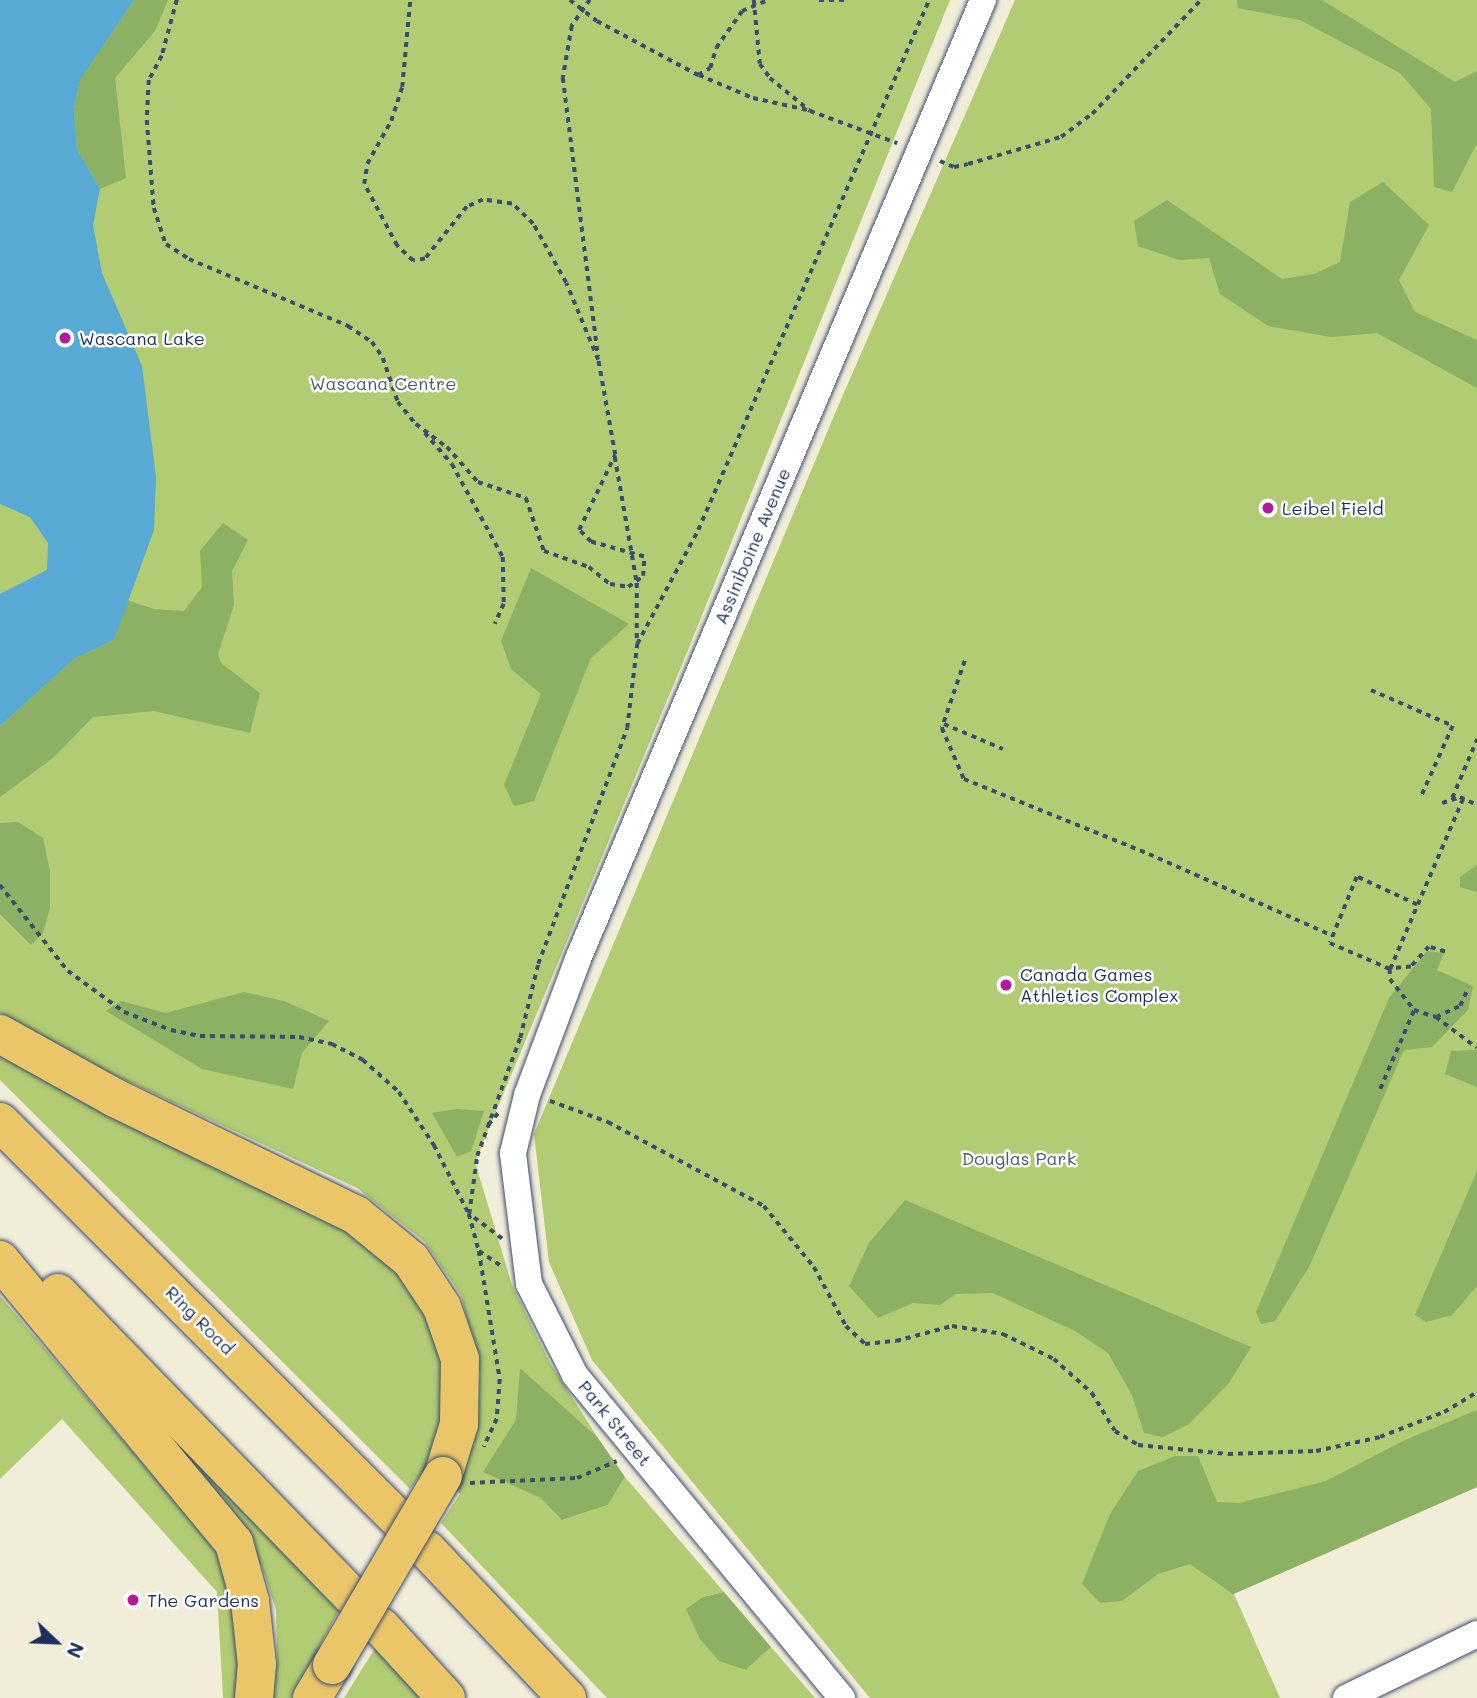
<!DOCTYPE html>
<html>
<head>
<meta charset="utf-8">
<style>
  body { margin:0 }
  #map { position:relative; width:1477px; height:1698px; overflow:hidden; background:#f2edd9; font-family:Mali,sans-serif }
  div>[style] { position:absolute }
  [style*='--x'] { left:calc(var(--x)*1px); top:calc(var(--y)*1px); width:calc(var(--w)*1px); rotate:calc(var(--a)*1deg) }
  .green>* { inset:0; background:#b1cc72 }
  .forest>* { inset:0; background:#8cb064 }
  .water>* { inset:0; background:#58a9d3 }
  .path>* { height:3.5px; margin-top:-1.75px; transform-origin:0; background:repeating-linear-gradient(90deg,#3b4c70 0 5px,transparent 0 10px) }
  .roads { filter:drop-shadow(0 0 2px #3b4c70) drop-shadow(0 0 2px #3b4c70) }
  .minor>* { height:26px; margin:-13px; padding:0 13px; transform-origin:13px; border-radius:13px; background:#fff }
  .highway>* { height:38px; margin:-19px; padding:0 19px; transform-origin:19px; border-radius:19px; background:#ebc669 }
  .bridges { filter:drop-shadow(0 0 2px #3b4c70) drop-shadow(0 0 2px #3b4c70) }
  .highway-bridge>* { height:38px; margin:-19px; padding:0 19px; transform-origin:19px; border-radius:19px; background:#ebc669 }
  .dots>* { width:19px; height:19px; translate:-50% -50%; box-sizing:border-box; border:4px solid #fff; border-radius:50% }
  span { translate:-50% -50%; white-space:nowrap; text-align:center; line-height:1.15; -webkit-text-stroke:5px #fff; paint-order:stroke }
  .poi-label { font-size:18px; color:#1b2f5e }
  .left { translate:0 -50%; text-align:left }
  .park-label { font-size:18px; color:#485e64 }
  .street-label { font-size:18px; color:#1b2f5e }
  .north { position:absolute; left:21px; top:1607px; width:70px; height:70px; -webkit-text-stroke:5px #fff; paint-order:stroke; rotate:113deg; font-size:19px; font-weight:700; line-height:28px; text-align:center; color:#1b2f5e }
  .north::after { content:''; display:block; margin:auto; width:24px; height:32px; background:#1b2f5e; clip-path:polygon(50% 0,100% 100%,50% 72%,0 100%) }
</style>
</head>
<body>
<div id="map">
  <div class="green">
    <i style="clip-path:polygon(0 0,950px 0,690px 645px,475px 1162px,512px 1285px,550px 1363px,598px 1438px,562px 1520px,608px 1505px,625px 1477px,724px 1592px,703px 1597px,746px 1670px,771px 1647px,815px 1698px,607px 1698px,441px 1523px,460px 1494px,453px 1487px,478px 1409px,480px 1372px,461px 1295px,425px 1242px,357px 1188px,110px 1073px,0 1013px)"></i>
    <i style="clip-path:polygon(1015px 0,1477px 0,1477px 1487px,1234px 1594px,1280px 1698px,870px 1698px,592px 1360px,549px 1262px,534px 1134px,836px 411px)"></i>
    <i style="clip-path:polygon(0 1042px,368px 1235px,437px 1314px,450px 1398px,433px 1459px,410px 1489px,0 1080px)"></i>
    <i style="clip-path:polygon(0 1296px,214px 1547px,238px 1596px,241px 1698px,223px 1698px,217px 1592px,62px 1419px,0 1479px)"></i>
    <i style="clip-path:polygon(68px 1325px,342px 1605px,291px 1698px,268px 1698px,277px 1661px,276px 1610px,262px 1567px,231px 1519px)"></i>
    <i style="clip-path:polygon(377px 1645px,423px 1698px,344px 1698px)"></i>
  </div>
  <div class="forest">
    <i style="clip-path:polygon(134px 0,168px 0,155px 31px,115px 78px,126px 178px,100px 189px,77px 149px,74px 109px,80px 80px)"></i>
    <i style="clip-path:polygon(1237px 0,1322px 0,1455px 82px,1477px 71px,1477px 143px,1452px 192px,1434px 187px,1431px 109px,1400px 73px,1300px 20px,1238px 8px)"></i>
    <i style="clip-path:polygon(1383px 182px,1429px 225px,1399px 280px,1415px 312px,1477px 340px,1477px 388px,1377px 333px,1331px 337px,1268px 326px,1220px 294px,1209px 258px,1179px 260px,1138px 246px,1134px 221px,1167px 200px,1282px 279px,1314px 274px,1340px 262px,1350px 202px)"></i>
    <i style="clip-path:polygon(223px 523px,248px 540px,232px 571px,234px 605px,218px 654px,221px 663px,260px 693px,250px 733px,154px 711px,93px 717px,53px 758px,0 797px,0 726px,74px 659px,114px 640px,127px 600px,154px 609px,184px 611px,202px 587px,200px 551px)"></i>
    <i style="clip-path:polygon(531px 568px,629px 624px,591px 658px,534px 801px,514px 806px,504px 785px,541px 694px,511px 669px,501px 641px)"></i>
    <i style="clip-path:polygon(18px 822px,43px 838px,50px 872px,50px 908px,43px 933px,31px 945px,0 914px,0 823px)"></i>
    <i style="clip-path:polygon(1477px 865px,1477px 892px,1460px 887px,1460px 877px)"></i>
    <i style="clip-path:polygon(1427px 951px,1444px 953px,1437px 970px,1473px 986px,1468px 1010px,1432px 1047px,1404px 1050px,1309px 1267px,1275px 1321px,1261px 1324px,1256px 1312px,1389px 998px)"></i>
    <i style="clip-path:polygon(244px 992px,284px 1001px,329px 1021px,302px 1053px,293px 1089px,202px 1069px,106px 1011px,121px 1001px,166px 1013px)"></i>
    <i style="clip-path:polygon(1477px 1050px,1477px 1087px,1445px 1074px,1451px 1051px)"></i>
    <i style="clip-path:polygon(457px 1109px,484px 1111px,471px 1151px,457px 1157px,432px 1113px)"></i>
    <i style="clip-path:polygon(1477px 1171px,1477px 1286px,1452px 1315px,1426px 1322px,1415px 1315px)"></i>
    <i style="clip-path:polygon(905px 1200px,1251px 1347px,1229px 1383px,1189px 1424px,1163px 1437px,1144px 1433px,1132px 1395px,1108px 1353px,1075px 1331px,993px 1293px,956px 1294px,940px 1305px,913px 1303px,878px 1318px,849px 1286px,869px 1243px)"></i>
    <i style="clip-path:polygon(520px 1368px,598px 1438px,625px 1477px,608px 1505px,562px 1520px,541px 1498px,483px 1472px,516px 1420px)"></i>
    <i style="clip-path:polygon(1477px 1410px,1477px 1487px,1233px 1594px,1190px 1564px,1158px 1574px,1122px 1601px,1100px 1603px,1082px 1584px,1110px 1514px,1138px 1471px,1175px 1456px,1198px 1456px,1217px 1502px,1239px 1503px,1326px 1481px,1405px 1440px)"></i>
    <i style="clip-path:polygon(724px 1592px,771px 1647px,746px 1670px,719px 1661px,700px 1639px,686px 1609px,703px 1597px)"></i>
  </div>
  <div class="water">
    <i style="clip-path:polygon(0 0,134px 0,80px 80px,74px 109px,77px 149px,100px 189px,93px 225px,102px 273px,142px 366px,156px 477px,154px 530px,114px 640px,74px 659px,0 726px,0 594px,47px 570px,48px 543px,30px 517px,0 504px)"></i>
  </div>
  <div class="path">
    <i style="--x:177;--y:0;--w:58;--a:105"></i>
    <i style="--x:162;--y:56;--w:27;--a:118"></i>
    <i style="--x:149;--y:80;--w:40;--a:92.9"></i>
    <i style="--x:147;--y:120;--w:88;--a:85.5"></i>
    <i style="--x:154;--y:208;--w:38;--a:72"></i>
    <i style="--x:166;--y:244;--w:27;--a:33"></i>
    <i style="--x:189;--y:259;--w:173;--a:22.8"></i>
    <i style="--x:348;--y:326;--w:29;--a:34"></i>
    <i style="--x:372;--y:342;--w:19;--a:55"></i>
    <i style="--x:383;--y:358;--w:46;--a:71.2"></i>
    <i style="--x:398;--y:402;--w:28;--a:51"></i>
    <i style="--x:416;--y:424;--w:39;--a:37"></i>
    <i style="--x:447;--y:447;--w:47;--a:48.5"></i>
    <i style="--x:478;--y:482;--w:51;--a:18.4"></i>
    <i style="--x:526;--y:498;--w:56;--a:71.2"></i>
    <i style="--x:544;--y:551;--w:48;--a:19.6"></i>
    <i style="--x:589;--y:567;--w:27;--a:39"></i>
    <i style="--x:610;--y:584;--w:18;--a:9"></i>
    <i style="--x:628;--y:587;--w:19;--a:-36"></i>
    <i style="--x:643;--y:576;--w:19;--a:-87"></i>
    <i style="--x:644;--y:557;--w:55;--a:-164.2"></i>
    <i style="--x:591;--y:542;--w:17;--a:-135"></i>
    <i style="--x:579;--y:530;--w:83;--a:-64.4"></i>
    <i style="--x:615;--y:455;--w:97;--a:-100.1"></i>
    <i style="--x:598;--y:360;--w:83;--a:-112.6"></i>
    <i style="--x:566;--y:283;--w:68;--a:-119.2"></i>
    <i style="--x:533;--y:224;--w:29;--a:-136"></i>
    <i style="--x:512;--y:204;--w:29;--a:-172"></i>
    <i style="--x:483;--y:200;--w:17;--a:156"></i>
    <i style="--x:467;--y:207;--w:67;--a:128.9"></i>
    <i style="--x:425;--y:259;--w:12;--a:171"></i>
    <i style="--x:413;--y:261;--w:22;--a:-137"></i>
    <i style="--x:397;--y:246;--w:70;--a:-118"></i>
    <i style="--x:364;--y:184;--w:20;--a:-81"></i>
    <i style="--x:367;--y:164;--w:49;--a:-60.8"></i>
    <i style="--x:391;--y:121;--w:36;--a:-72"></i>
    <i style="--x:402;--y:87;--w:87;--a:-84.7"></i>
    <i style="--x:570;--y:0;--w:34;--a:38"></i>
    <i style="--x:597;--y:21;--w:115;--a:28.1"></i>
    <i style="--x:698;--y:75;--w:14;--a:-30"></i>
    <i style="--x:710;--y:68;--w:21;--a:-73"></i>
    <i style="--x:716;--y:48;--w:45;--a:-54.9"></i>
    <i style="--x:742;--y:11;--w:28;--a:-23"></i>
    <i style="--x:590;--y:0;--w:32;--a:125"></i>
    <i style="--x:572;--y:26;--w:53;--a:99.8"></i>
    <i style="--x:563;--y:78;--w:281;--a:82.8"></i>
    <i style="--x:754;--y:0;--w:64;--a:84.6"></i>
    <i style="--x:760;--y:64;--w:17;--a:54"></i>
    <i style="--x:770;--y:78;--w:52;--a:39.5"></i>
    <i style="--x:810;--y:111;--w:93;--a:20.2"></i>
    <i style="--x:819;--y:0;--w:28;--a:0"></i>
    <i style="--x:699;--y:75;--w:59;--a:23.1"></i>
    <i style="--x:753;--y:98;--w:56;--a:12.3"></i>
    <i style="--x:940;--y:161;--w:15;--a:23"></i>
    <i style="--x:954;--y:167;--w:14;--a:-12"></i>
    <i style="--x:968;--y:164;--w:97;--a:-16.2"></i>
    <i style="--x:1061;--y:137;--w:39;--a:-37"></i>
    <i style="--x:1092;--y:114;--w:158;--a:-46.3"></i>
    <i style="--x:425;--y:433;--w:41;--a:48.9"></i>
    <i style="--x:452;--y:464;--w:106;--a:61.3"></i>
    <i style="--x:503;--y:557;--w:47;--a:88.8"></i>
    <i style="--x:504;--y:604;--w:22;--a:114"></i>
    <i style="--x:615;--y:457;--w:128;--a:80.1"></i>
    <i style="--x:637;--y:583;--w:57;--a:90"></i>
    <i style="--x:965;--y:661;--w:71;--a:108.9"></i>
    <i style="--x:942;--y:728;--w:56;--a:66.7"></i>
    <i style="--x:964;--y:779;--w:200;--a:22.1"></i>
    <i style="--x:1149;--y:854;--w:201;--a:24"></i>
    <i style="--x:1371;--y:690;--w:90;--a:23.7"></i>
    <i style="--x:1453;--y:726;--w:76;--a:114.2"></i>
    <i style="--x:944;--y:724;--w:64;--a:23"></i>
    <i style="--x:1452;--y:798;--w:64;--a:-67"></i>
    <i style="--x:1442;--y:803;--w:19;--a:-18"></i>
    <i style="--x:1460;--y:797;--w:19;--a:25"></i>
    <i style="--x:0;--y:885;--w:110;--a:51.7"></i>
    <i style="--x:68;--y:971;--w:69;--a:36.2"></i>
    <i style="--x:124;--y:1012;--w:50;--a:21"></i>
    <i style="--x:171;--y:1030;--w:30;--a:12"></i>
    <i style="--x:200;--y:1036;--w:99;--a:0.6"></i>
    <i style="--x:299;--y:1037;--w:34;--a:12"></i>
    <i style="--x:332;--y:1044;--w:35;--a:27"></i>
    <i style="--x:363;--y:1060;--w:48;--a:41.6"></i>
    <i style="--x:399;--y:1092;--w:64;--a:56.6"></i>
    <i style="--x:434;--y:1145;--w:77;--a:63.1"></i>
    <i style="--x:469;--y:1214;--w:38;--a:75"></i>
    <i style="--x:479;--y:1251;--w:130;--a:80.7"></i>
    <i style="--x:500;--y:1379;--w:40;--a:94.3"></i>
    <i style="--x:497;--y:1419;--w:31;--a:115"></i>
    <i style="--x:1417;--y:905;--w:66;--a:-155"></i>
    <i style="--x:1357;--y:877;--w:71;--a:112.2"></i>
    <i style="--x:1330;--y:943;--w:65;--a:23.4"></i>
    <i style="--x:1390;--y:969;--w:185;--a:-66.8"></i>
    <i style="--x:1445;--y:952;--w:17;--a:-163"></i>
    <i style="--x:1429;--y:947;--w:27;--a:132"></i>
    <i style="--x:1411;--y:967;--w:21;--a:175"></i>
    <i style="--x:1390;--y:969;--w:10;--a:90"></i>
    <i style="--x:1390;--y:979;--w:39;--a:52"></i>
    <i style="--x:1414;--y:1010;--w:23;--a:18"></i>
    <i style="--x:1436;--y:1017;--w:51;--a:37.1"></i>
    <i style="--x:1436;--y:1017;--w:26;--a:-25"></i>
    <i style="--x:1460;--y:1006;--w:20;--a:-66"></i>
    <i style="--x:1380;--y:1089;--w:86;--a:-66.7"></i>
    <i style="--x:550;--y:1101;--w:62;--a:19.9"></i>
    <i style="--x:608;--y:1122;--w:177;--a:28.3"></i>
    <i style="--x:764;--y:1206;--w:79;--a:50.7"></i>
    <i style="--x:814;--y:1267;--w:67;--a:61.5"></i>
    <i style="--x:846;--y:1326;--w:26;--a:43"></i>
    <i style="--x:865;--y:1344;--w:31;--a:-6"></i>
    <i style="--x:896;--y:1341;--w:58;--a:-15"></i>
    <i style="--x:952;--y:1326;--w:52;--a:8.9"></i>
    <i style="--x:1003;--y:1334;--w:57;--a:26.1"></i>
    <i style="--x:1054;--y:1359;--w:51;--a:41.8"></i>
    <i style="--x:1092;--y:1393;--w:44;--a:58.8"></i>
    <i style="--x:1115;--y:1431;--w:27;--a:31"></i>
    <i style="--x:1138;--y:1445;--w:90;--a:5.7"></i>
    <i style="--x:1228;--y:1454;--w:88;--a:-2"></i>
    <i style="--x:1316;--y:1451;--w:66;--a:-12.3"></i>
    <i style="--x:1380;--y:1437;--w:69;--a:-21.3"></i>
    <i style="--x:1444;--y:1412;--w:39;--a:-31"></i>
    <i style="--x:488;--y:1125;--w:17;--a:-50"></i>
    <i style="--x:502;--y:1239;--w:41;--a:-142.9"></i>
    <i style="--x:469;--y:1214;--w:59;--a:-82.1"></i>
    <i style="--x:477;--y:1156;--w:126;--a:-70"></i>
    <i style="--x:520;--y:1038;--w:76;--a:-76.3"></i>
    <i style="--x:538;--y:964;--w:252;--a:-69.3"></i>
    <i style="--x:627;--y:728;--w:85;--a:-83.2"></i>
    <i style="--x:637;--y:644;--w:129;--a:-61.8"></i>
    <i style="--x:698;--y:530;--w:578;--a:-66.45"></i>
    <i style="--x:479;--y:1251;--w:29;--a:34"></i>
    <i style="--x:470;--y:1483;--w:107;--a:-2.7"></i>
    <i style="--x:577;--y:1478;--w:43;--a:-23"></i>
  </div>
  <div class="roads">
    <div class="minor">
      <i style="--x:842;--y:1698;--w:419;--a:-129.6"></i>
      <i style="--x:575;--y:1375;--w:102;--a:-116.8"></i>
      <i style="--x:529;--y:1284;--w:132;--a:-97"></i>
      <i style="--x:513;--y:1153;--w:60;--a:-76.4"></i>
      <i style="--x:527;--y:1095;--w:145;--a:-69.4"></i>
      <i style="--x:578;--y:959;--w:1041;--a:-67.1"></i>
      <i style="--x:1346;--y:1698;--w:146;--a:-26"></i>
    </div>
    <div class="highway">
      <i style="--x:0;--y:1034;--w:132;--a:29.1"></i>
      <i style="--x:115;--y:1098;--w:268;--a:25.9"></i>
      <i style="--x:356;--y:1215;--w:71;--a:39.3"></i>
      <i style="--x:411;--y:1260;--w:56;--a:56.6"></i>
      <i style="--x:442;--y:1307;--w:55;--a:70.9"></i>
      <i style="--x:460;--y:1359;--w:65;--a:90.9"></i>
      <i style="--x:459;--y:1424;--w:54;--a:107.1"></i>
      <i style="--x:0;--y:1122;--w:562;--a:44.93"></i>
      <i style="--x:0;--y:1260;--w:367;--a:50.4"></i>
      <i style="--x:234;--y:1543;--w:60;--a:74.6"></i>
      <i style="--x:250;--y:1601;--w:63;--a:83.7"></i>
      <i style="--x:257;--y:1664;--w:34;--a:95"></i>
      <i style="--x:58;--y:1293;--w:422;--a:45.9"></i>
      <i style="--x:427;--y:1550;--w:204;--a:46.6"></i>
      <i style="--x:381;--y:1627;--w:96;--a:47.5"></i>
      <i style="--x:312;--y:1698;--w:39;--a:-59"></i>
    </div>
  </div>
  <div class="bridges">
    <div class="highway-bridge">
      <i style="--x:332;--y:1665;--w:219;--a:-59.6"></i>
    </div>
  </div>
  <div class="dots">
    <i style="left:65px;top:338px;background:#b5179e"></i>
    <i style="left:1268px;top:508px;background:#b5179e"></i>
    <i style="left:1006px;top:985px;background:#b5179e"></i>
    <i style="left:133px;top:1600px;background:#b5179e"></i>
  </div>
  <div class="poi-label">
    <span class="left" style="left:79px;top:338px">Wascana Lake</span>
    <span class="left" style="left:1282px;top:508px">Leibel Field</span>
    <span class="left" style="left:1020px;top:985px">Canada Games<br>Athletics Complex</span>
    <span class="left" style="left:147px;top:1600px">The Gardens</span>
  </div>
  <div class="park-label">
    <span style="left:383px;top:383px">Wascana Centre</span>
    <span style="left:1019px;top:1158px">Douglas Park</span>
  </div>
  <div class="street-label">
    <span style="left:752px;top:546px;rotate:-67deg">Assiniboine Avenue</span>
    <span style="left:200px;top:1320px;rotate:45deg">Ring Road</span>
    <span style="left:615px;top:1423px;rotate:51deg">Park Street</span>
  </div>
  <div class="north">N</div>
</div>
</body>
</html>
